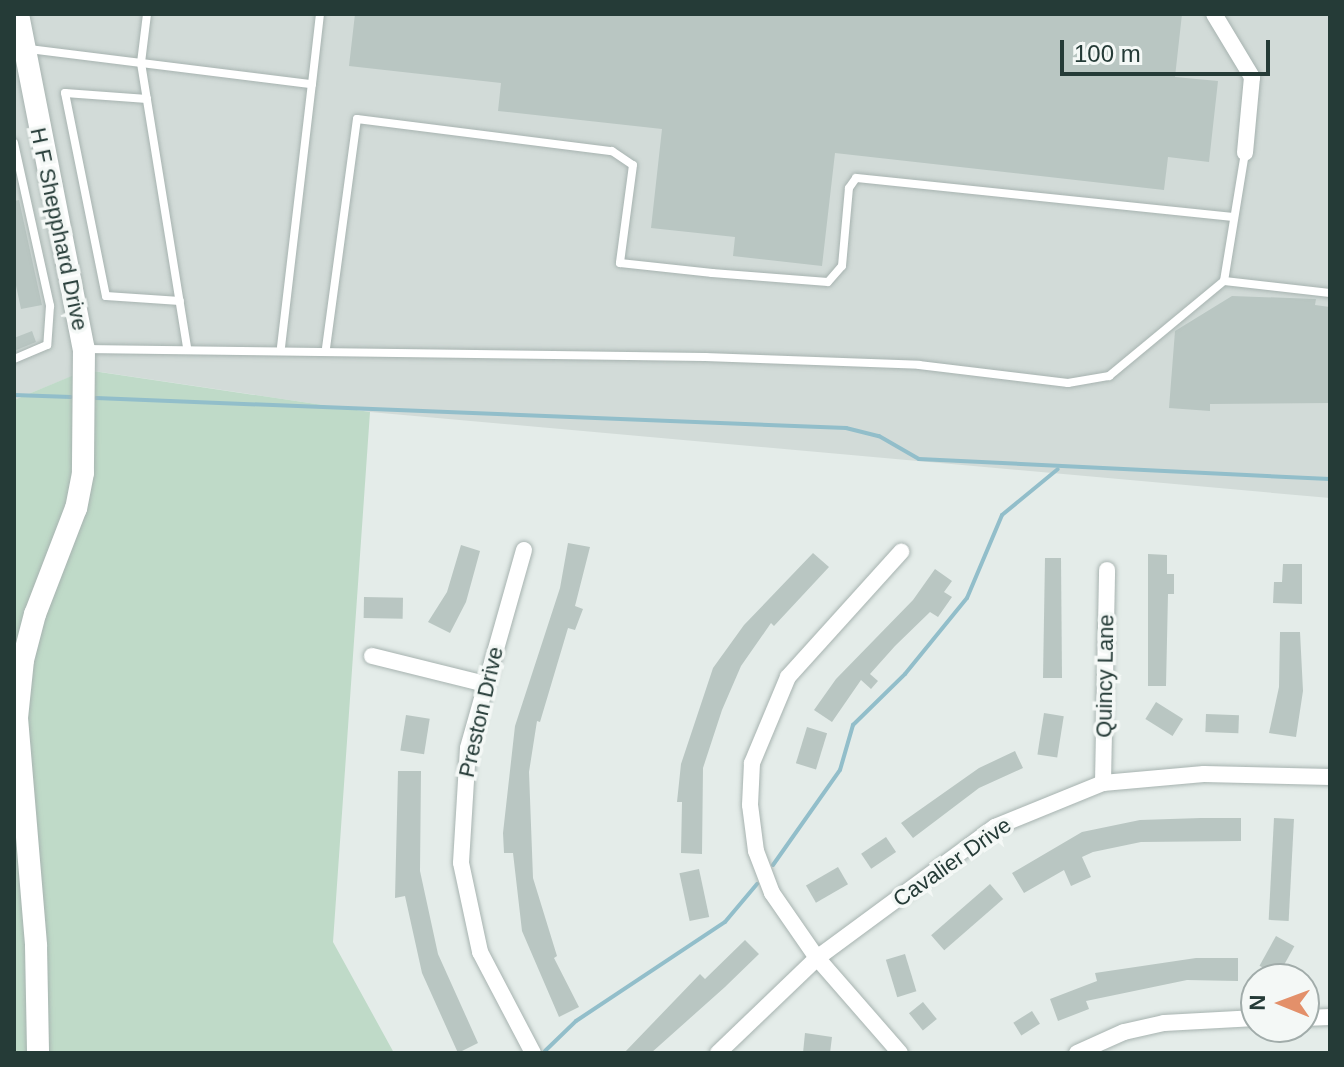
<!DOCTYPE html>
<html>
<head>
<meta charset="utf-8">
<style>
  body { margin:0 }
  #map { position:relative; width:1344px; height:1067px; overflow:hidden; background:#e4ece9; font-family:Arial,sans-serif }
  div>[style] { position:absolute }
  [style*='--x'] { left:calc(var(--x)*1px); top:calc(var(--y)*1px); width:calc(var(--w)*1px); rotate:calc(var(--a)*1deg) }
  .built>* { inset:0; background:#d2dbd8 }
  .green>* { inset:0; background:#bfdac8 }
  .stream>* { height:4px; margin:-2px; padding:0 2px; transform-origin:2px; border-radius:2px; background:#92beca }
  .building>* { inset:0; background:#b9c6c2; transform-origin:0 0 }
  .roads { filter:drop-shadow(0 0 2px #a7b3b0) drop-shadow(0 0 2px #a7b3b0) }
  .lane>* { height:8px; margin:-4px; padding:0 4px; transform-origin:4px; border-radius:4px; background:#fff }
  .street>* { height:16px; margin:-8px; padding:0 8px; transform-origin:8px; border-radius:8px; background:#fff }
  .secondary>* { height:22px; margin:-11px; padding:0 11px; transform-origin:11px; border-radius:11px; background:#fff }
  span { translate:-50% -50%; white-space:nowrap; text-align:center; line-height:1.15; -webkit-text-stroke:7px #f4f8f6; paint-order:stroke }
  .street-label { font-size:22px; color:#253b37 }
  .frame { position:absolute; inset:0; border:16px solid #253b37; pointer-events:none }
  .north { position:absolute; left:1240px; top:963px; width:80px; height:80px; box-sizing:border-box; background:#f4f8f6; border:2px solid #a1acaa; border-radius:50%; rotate:271deg; font-size:22px; font-weight:700; line-height:32px; text-align:center; color:#253b37 }
  .north::after { content:''; display:block; margin:auto; width:28px; height:36px; background:#e3906a; clip-path:polygon(50% 0,100% 100%,50% 72%,0 100%) }
  .scale { position:absolute; left:1060px; top:40px; width:210px; height:36px; box-sizing:border-box; border:4px solid #253b37; border-top:0; padding-left:10px; font-size:24px; line-height:28px; white-space:nowrap; color:#253b37; -webkit-text-stroke:6px #f4f8f6; paint-order:stroke }
</style>
</head>
<body>
<div id="map">
  <div class="built">
    <i style="clip-path:polygon(14px 14px,1330px 14px,1330px 498px,370px 412px,87px 370px,14px 400px)"></i>
  </div>
  <div class="green">
    <i style="clip-path:polygon(86px 370px,370px 412px,333px 942px,394px 1053px,14px 1053px,14px 400px)"></i>
  </div>
  <div class="stream">
    <i style="--x:14;--y:395;--w:57;--a:2"></i>
    <i style="--x:96;--y:398;--w:751;--a:2.29"></i>
    <i style="--x:846;--y:428;--w:34;--a:14"></i>
    <i style="--x:879;--y:436;--w:46;--a:29.9"></i>
    <i style="--x:919;--y:459;--w:411;--a:2.8"></i>
    <i style="--x:773;--y:865;--w:116;--a:-54.8"></i>
    <i style="--x:840;--y:770;--w:47;--a:-73.9"></i>
    <i style="--x:853;--y:725;--w:73;--a:-44.4"></i>
    <i style="--x:905;--y:674;--w:98;--a:-50.8"></i>
    <i style="--x:967;--y:598;--w:90;--a:-67.1"></i>
    <i style="--x:1002;--y:515;--w:72;--a:-39.4"></i>
    <i style="--x:545;--y:1051;--w:43;--a:-44.1"></i>
    <i style="--x:576;--y:1021;--w:179;--a:-33.6"></i>
    <i style="--x:725;--y:922;--w:50;--a:-49.9"></i>
  </div>
  <div class="building">
    <i style="clip-path:polygon(355px 14px,1182px 14px,1175px 77px,1218px 81px,1209px 162px,1168px 157px,1164px 190px,835px 153px,822px 266px,733px 256px,735px 237px,651px 228px,662px 129px,498px 111px,501px 83px,349px 66px)"></i>
    <i style="clip-path:polygon(19px 200px,42px 305px,21px 309px,14px 276px,14px 201px)"></i>
    <i style="clip-path:polygon(1232px 296px,1316px 299px,1315px 305px,1330px 307px,1330px 403px,1210px 404px,1210px 411px,1169px 408px,1175px 331px)"></i>
    <i style="clip-path:polygon(32px 331px,36px 342px,14px 351px,14px 338px)"></i>
    <i style="clip-path:polygon(568px 543px,590px 547px,575px 606px,583px 609px,575px 630px,568px 628px,540px 722px,537px 721px,529px 772px,533px 878px,557px 956px,554px 958px,579px 1007px,559px 1017px,522px 931px,513px 853px,504px 853px,503px 833px,515px 726px,560px 588px)"></i>
    <i style="clip-path:polygon(461px 545px,480px 551px,466px 602px,450px 633px,428px 622px,447px 592px)"></i>
    <i style="clip-path:polygon(813px 553px,829px 567px,774px 626px,771px 623px,741px 666px,722px 710px,703px 768px,702px 854px,681px 853px,682px 802px,677px 802px,681px 764px,713px 668px,744px 625px)"></i>
    <i style="clip-path:polygon(1148px 554px,1167px 555px,1167px 574px,1174px 574px,1174px 594px,1168px 594px,1166px 686px,1148px 686px)"></i>
    <i style="clip-path:polygon(1045px 558px,1061px 558px,1062px 678px,1043px 678px)"></i>
    <i style="clip-path:polygon(1283px 564px,1302px 564px,1302px 604px,1273px 603px,1274px 582px,1282px 582px)"></i>
    <i style="clip-path:polygon(935px 569px,952px 581px,944px 592px,952px 597px,938px 617px,930px 612px,895px 646px,870px 674px,878px 681px,871px 689px,861px 680px,832px 722px,814px 710px,836px 679px,913px 600px)"></i>
    <i style="left:364px;top:597px;width:39px;height:21px;rotate:1deg"></i>
    <i style="clip-path:polygon(1280px 632px,1300px 632px,1303px 691px,1296px 737px,1269px 733px,1279px 687px)"></i>
    <i style="left:1156px;top:702px;width:32px;height:20px;rotate:32deg"></i>
    <i style="left:1044px;top:713px;width:20px;height:42px;rotate:9deg"></i>
    <i style="left:1206px;top:714px;width:33px;height:18px;rotate:2deg"></i>
    <i style="left:406px;top:715px;width:24px;height:36px;rotate:9deg"></i>
    <i style="left:807px;top:727px;width:21px;height:38px;rotate:17deg"></i>
    <i style="clip-path:polygon(1015px 751px,1023px 768px,979px 788px,913px 838px,901px 823px,979px 768px)"></i>
    <i style="clip-path:polygon(398px 771px,421px 771px,420px 871px,438px 954px,478px 1043px,458px 1053px,422px 973px,405px 896px,395px 898px)"></i>
    <i style="clip-path:polygon(1201px 818px,1241px 818px,1241px 841px,1141px 842px,1093px 852px,1082px 857px,1091px 877px,1071px 886px,1064px 870px,1024px 893px,1012px 873px,1082px 832px,1140px 820px)"></i>
    <i style="left:1274px;top:818px;width:20px;height:102px;rotate:3deg"></i>
    <i style="left:886px;top:837px;width:18px;height:30px;rotate:56deg"></i>
    <i style="left:838px;top:867px;width:20px;height:37px;rotate:60deg"></i>
    <i style="left:699px;top:869px;width:49px;height:20px;rotate:78deg"></i>
    <i style="left:990px;top:884px;width:20px;height:78px;rotate:49deg"></i>
    <i style="left:1276px;top:936px;width:21px;height:34px;rotate:29deg"></i>
    <i style="clip-path:polygon(745px 940px,759px 954px,725px 987px,651px 1053px,624px 1053px,700px 974px,705px 979px)"></i>
    <i style="left:905px;top:954px;width:39px;height:20px;rotate:73deg"></i>
    <i style="clip-path:polygon(1196px 958px,1238px 958px,1238px 981px,1187px 980px,1086px 1001px,1089px 1009px,1058px 1021px,1050px 999px,1097px 981px,1095px 973px)"></i>
    <i style="left:923px;top:1002px;width:22px;height:18px;rotate:51deg"></i>
    <i style="left:1032px;top:1011px;width:15px;height:22px;rotate:58deg"></i>
    <i style="clip-path:polygon(805px 1033px,832px 1037px,830px 1053px,803px 1053px)"></i>
  </div>
  <div class="roads">
    <div class="lane">
      <i style="--x:147;--y:14;--w:49;--a:97"></i>
      <i style="--x:141;--y:63;--w:289;--a:80.8"></i>
      <i style="--x:29;--y:49;--w:285;--a:7.1"></i>
      <i style="--x:312;--y:84;--w:70;--a:-83.5"></i>
      <i style="--x:147;--y:99;--w:82;--a:-175.8"></i>
      <i style="--x:65;--y:93;--w:207;--a:78.6"></i>
      <i style="--x:106;--y:296;--w:74;--a:3.9"></i>
      <i style="--x:14;--y:143;--w:167;--a:77.5"></i>
      <i style="--x:50;--y:306;--w:39;--a:94"></i>
      <i style="--x:47;--y:345;--w:36;--a:157"></i>
      <i style="--x:1224;--y:281;--w:107;--a:6.5"></i>
      <i style="--x:281;--y:347;--w:265;--a:-83.3"></i>
      <i style="--x:326;--y:348;--w:231;--a:-82.3"></i>
      <i style="--x:357;--y:119;--w:257;--a:7.2"></i>
      <i style="--x:612;--y:151;--w:25;--a:34"></i>
      <i style="--x:633;--y:165;--w:99;--a:97.6"></i>
      <i style="--x:620;--y:263;--w:93;--a:6.2"></i>
      <i style="--x:712;--y:273;--w:116;--a:4.4"></i>
      <i style="--x:828;--y:282;--w:21;--a:-49"></i>
      <i style="--x:842;--y:266;--w:78;--a:-84.9"></i>
      <i style="--x:849;--y:188;--w:12;--a:-55"></i>
      <i style="--x:856;--y:178;--w:380;--a:5.9"></i>
      <i style="--x:85;--y:349;--w:620;--a:0.74"></i>
      <i style="--x:705;--y:357;--w:214;--a:2.1"></i>
      <i style="--x:919;--y:365;--w:150;--a:6.9"></i>
      <i style="--x:1068;--y:383;--w:42;--a:-9.7"></i>
      <i style="--x:1109;--y:376;--w:149;--a:-39.6"></i>
      <i style="--x:1224;--y:281;--w:130;--a:-80.7"></i>
    </div>
    <div class="street">
      <i style="--x:1214;--y:14;--w:74;--a:58.9"></i>
      <i style="--x:1252;--y:77;--w:76;--a:95.3"></i>
      <i style="--x:524;--y:550;--w:206;--a:105.8"></i>
      <i style="--x:468;--y:748;--w:115;--a:93.5"></i>
      <i style="--x:461;--y:863;--w:91;--a:77.9"></i>
      <i style="--x:480;--y:952;--w:114;--a:62.3"></i>
      <i style="--x:372;--y:656;--w:116;--a:13.9"></i>
      <i style="--x:1103;--y:783;--w:213;--a:-88.9"></i>
      <i style="--x:1304;--y:1018;--w:26;--a:-2"></i>
      <i style="--x:718;--y:1053;--w:137;--a:-43.8"></i>
      <i style="--x:817;--y:958;--w:221;--a:-36.4"></i>
      <i style="--x:995;--y:827;--w:117;--a:-22.2"></i>
      <i style="--x:1103;--y:783;--w:101;--a:-5.1"></i>
      <i style="--x:1204;--y:774;--w:126;--a:1.4"></i>
      <i style="--x:900;--y:1053;--w:126;--a:-131.1"></i>
      <i style="--x:817;--y:958;--w:79;--a:-124.7"></i>
      <i style="--x:772;--y:893;--w:45;--a:-110.9"></i>
      <i style="--x:756;--y:851;--w:46;--a:-97.4"></i>
      <i style="--x:750;--y:805;--w:42;--a:-87.3"></i>
      <i style="--x:752;--y:763;--w:93;--a:-67.3"></i>
      <i style="--x:788;--y:677;--w:169;--a:-47.9"></i>
      <i style="--x:1077;--y:1053;--w:51;--a:-24.1"></i>
      <i style="--x:1124;--y:1032;--w:41;--a:-12.7"></i>
      <i style="--x:1164;--y:1023;--w:92;--a:-3.1"></i>
    </div>
    <div class="secondary">
      <i style="--x:18;--y:14;--w:341;--a:78.9"></i>
      <i style="--x:84;--y:349;--w:124;--a:90.5"></i>
      <i style="--x:83;--y:473;--w:36;--a:101"></i>
      <i style="--x:76;--y:508;--w:114;--a:111.1"></i>
      <i style="--x:35;--y:614;--w:48;--a:104.6"></i>
      <i style="--x:23;--y:660;--w:58;--a:95.9"></i>
      <i style="--x:17;--y:718;--w:229;--a:85.2"></i>
      <i style="--x:36;--y:946;--w:107;--a:88.9"></i>
    </div>
  </div>
  <div class="street-label">
    <span style="left:59px;top:229px;rotate:78deg">H F Shepphard Drive</span>
    <span style="left:1105px;top:676px;rotate:-89deg">Quincy Lane</span>
    <span style="left:481px;top:712px;rotate:-77deg">Preston Drive</span>
    <span style="left:952px;top:862px;rotate:-35deg">Cavalier Drive</span>
  </div>
  <div class="frame"></div>
  <div class="north">N</div>
  <div class="scale">100 m</div>
</div>
</body>
</html>
